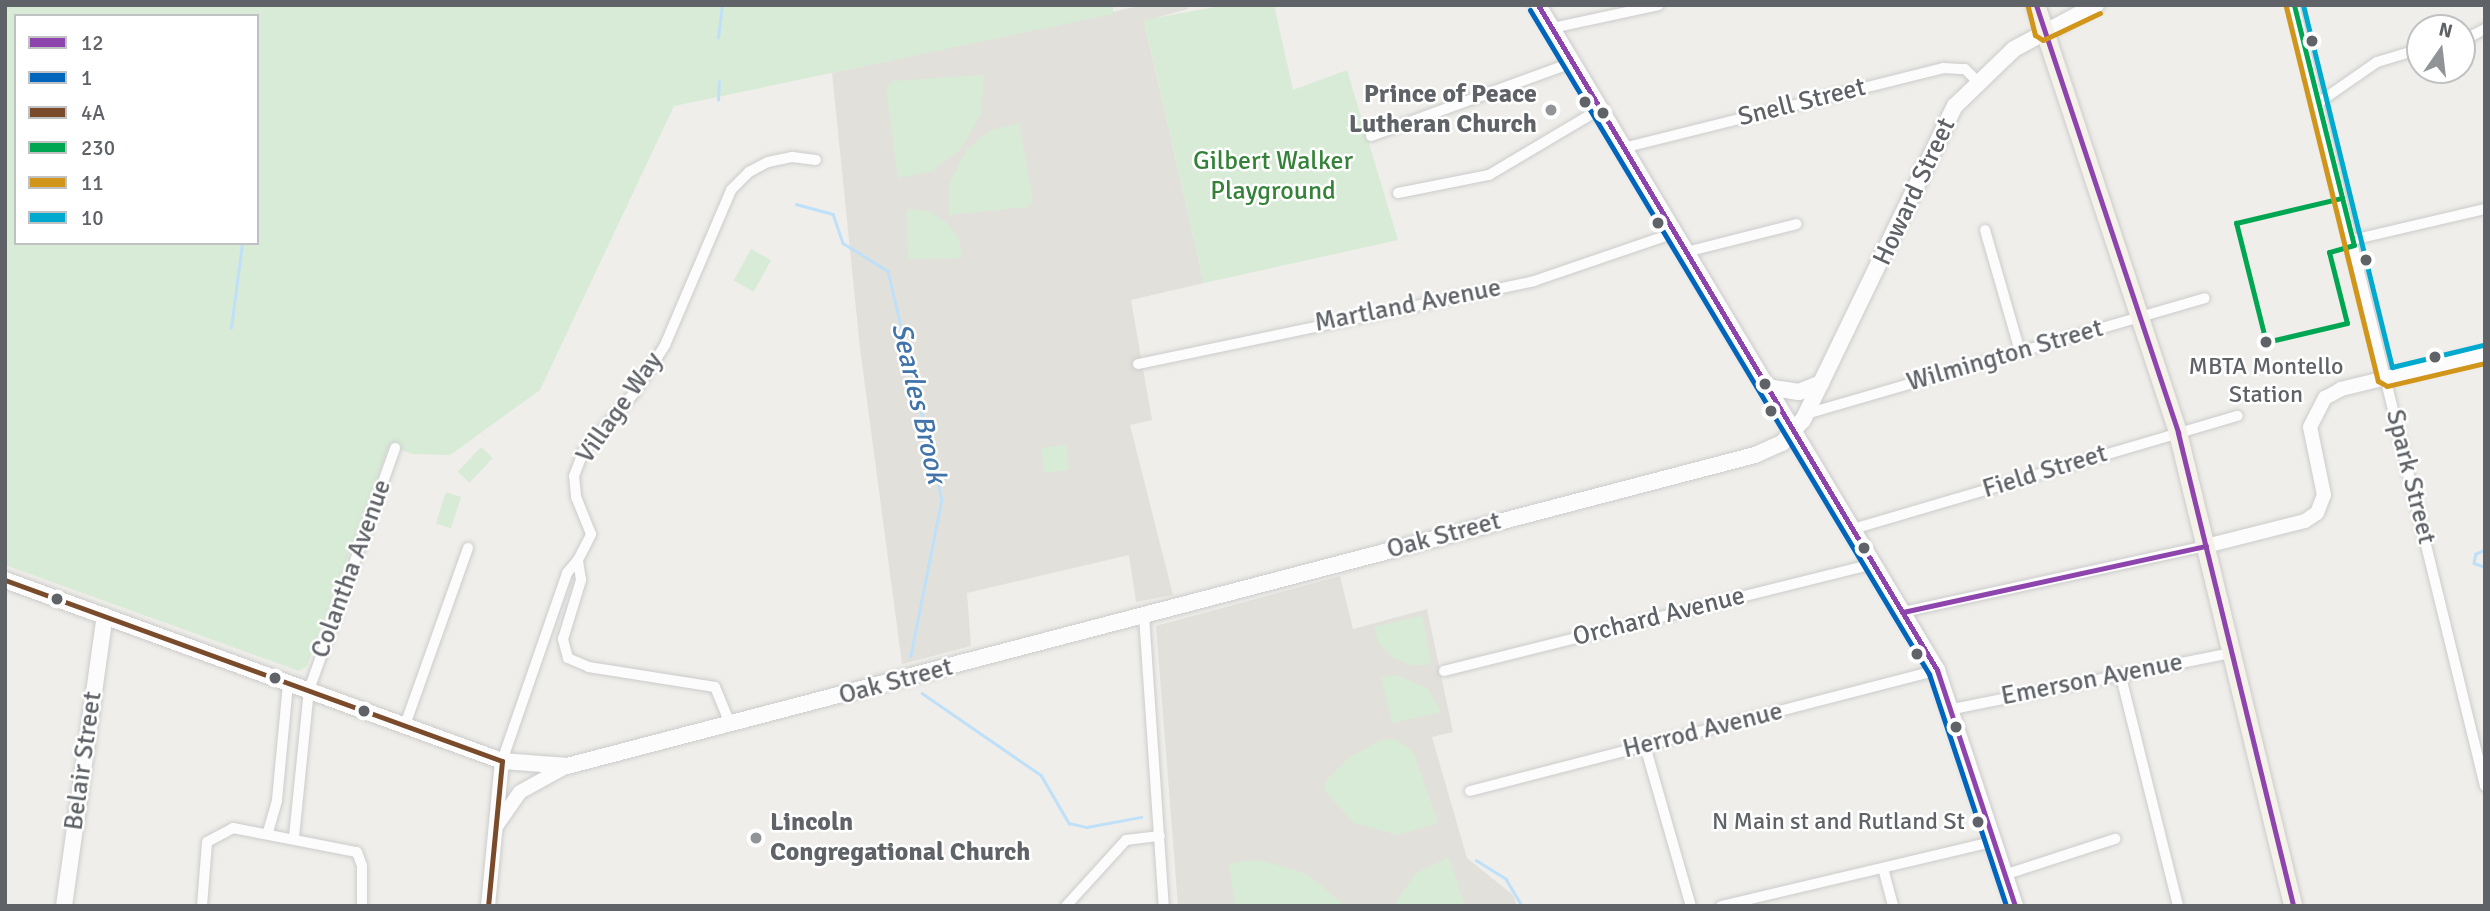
<!DOCTYPE html>
<html>
<head>
<meta charset="utf-8">
<style>
  body { margin:0 }
  #map { position:relative; width:2490px; height:911px; overflow:hidden; background:#efeeea; font-family:Signika,sans-serif }
  div>[style] { position:absolute }
  [style*='--x'] { left:calc(var(--x)*1px); top:calc(var(--y)*1px); width:calc(var(--w)*1px); rotate:calc(var(--a)*1deg) }
  .education>* { inset:0; background:#e2e0da }
  .green>* { inset:0; background:#d8ebd6; transform-origin:0 0 }
  .stream>* { height:2.5px; margin:-1.25px; padding:0 1.25px; transform-origin:1.25px; border-radius:1.25px; background:#bfe0f9 }
  .roads { filter:drop-shadow(0 0 2px #cbcccc) drop-shadow(0 0 2px #cbcccc) }
  .minor>* { height:10px; margin:-5px; padding:0 5px; transform-origin:5px; border-radius:5px; background:#fdfcfc }
  .tertiary>* { height:14px; margin:-7px; padding:0 7px; transform-origin:7px; border-radius:7px; background:#fdfcfc }
  .secondary>* { height:16px; margin:-8px; padding:0 8px; transform-origin:8px; border-radius:8px; background:#fdfcfc }
  .primary>* { height:18px; margin:-9px; padding:0 9px; transform-origin:9px; border-radius:9px; background:#f4f2e9 }
  .bus-1>* { height:5px; margin:-2.5px; padding:0 2.5px; transform-origin:2.5px; border-radius:2.5px; background:#8e44ad }
  .bus-2>* { height:5px; margin:-2.5px; padding:0 2.5px; transform-origin:2.5px; border-radius:2.5px; background:#0065bd }
  .bus-3>* { height:5px; margin:-2.5px; padding:0 2.5px; transform-origin:2.5px; border-radius:2.5px; background:#7a4b2a }
  .bus-4>* { height:5px; margin:-2.5px; padding:0 2.5px; transform-origin:2.5px; border-radius:2.5px; background:#00a651 }
  .bus-5>* { height:5px; margin:-2.5px; padding:0 2.5px; transform-origin:2.5px; border-radius:2.5px; background:#d1951a }
  .bus-6>* { height:5px; margin:-2.5px; padding:0 2.5px; transform-origin:2.5px; border-radius:2.5px; background:#00a9ce }
  .dots>* { width:19px; height:19px; translate:-50% -50%; box-sizing:border-box; border:4px solid #fff; border-radius:50% }
  span { translate:-50% -50%; white-space:nowrap; text-align:center; line-height:1.15; -webkit-text-stroke:5px #fff; paint-order:stroke }
  .bus-label { font-size:24px; color:#5f6368 }
  .right { translate:-100% -50%; text-align:right }
  .poi-label { font-size:26px; color:#5f6368; font-weight:700 }
  .left { translate:0 -50%; text-align:left }
  .street-label { font-size:26px; color:#5f6368 }
  .park-label { font-size:26px; color:#348238 }
  .water-label { font-size:28px; color:#4174aa; font-style:italic }
  .frame { position:absolute; inset:0; border:7px solid #5f6368; pointer-events:none }
  .legend { position:absolute; left:14px; top:14px; width:245px; height:231px; box-sizing:border-box; background:#fff; border:2px solid #bfc1c3; margin:0; padding:9px 12px; list-style:none; font-size:21px; color:#5f6368 }
  .legend li { display:flex; align-items:center; gap:14px; height:35px }
  .legend b { width:35px; border:2px solid #bfc1c3 }
  .north { position:absolute; left:2406px; top:14px; width:70px; height:70px; box-sizing:border-box; background:#fff; border:2px solid #bfc1c3; border-radius:50%; rotate:14deg; font-size:19px; font-weight:700; line-height:28px; text-align:center; color:#5f6368 }
  .north::after { content:''; display:block; margin:auto; width:24px; height:32px; background:#919496; clip-path:polygon(50% 0,100% 100%,50% 72%,0 100%) }
</style>
</head>
<body>
<div id="map">
  <div class="education">
    <i style="clip-path:polygon(1144px 5px,1187px 5px,1188px 9px,1144px 21px,1204px 283px,1131px 300px,1152px 420px,1130px 425px,1173px 595px,1136px 602px,1129px 555px,967px 593px,971px 646px,902px 664px,860px 348px,832px 73px)"></i>
    <i style="clip-path:polygon(1340px 576px,1353px 629px,1427px 609px,1453px 732px,1432px 737px,1467px 858px,1513px 895px,1517px 906px,1178px 906px,1156px 626px)"></i>
  </div>
  <div class="green">
    <i style="clip-path:polygon(evenodd,5px 5px,1113px 5px,1113px 14px,674px 106px,540px 390px,450px 455px,412px 454px,389px 446px,307px 666px,299px 671px,5px 565px,5px 5px,16px 16px,257px 16px,257px 243px,16px 243px,16px 16px)"></i>
    <i style="clip-path:polygon(1225px 5px,1274px 5px,1293px 90px,1347px 70px,1398px 240px,1204px 283px,1144px 20px)"></i>
    <i style="clip-path:polygon(984px 75px,981px 114px,961px 149px,932px 171px,898px 178px,886px 89px,892px 81px)"></i>
    <i style="clip-path:polygon(1019px 123px,1033px 200px,1028px 207px,949px 215px,950px 182px,966px 150px,991px 130px)"></i>
    <i style="clip-path:polygon(907px 209px,928px 211px,947px 223px,959px 239px,962px 258px,908px 259px)"></i>
    <i style="left:751px;top:249px;width:23px;height:36px;rotate:29deg"></i>
    <i style="left:1066px;top:445px;width:25px;height:25px;rotate:83deg"></i>
    <i style="left:481px;top:447px;width:16px;height:34px;rotate:43deg"></i>
    <i style="left:446px;top:492px;width:16px;height:33px;rotate:18deg"></i>
    <i style="clip-path:polygon(1418px 616px,1423px 618px,1431px 664px,1427px 665px,1411px 665px,1392px 657px,1379px 643px,1374px 627px)"></i>
    <i style="clip-path:polygon(1397px 675px,1427px 688px,1441px 712px,1392px 723px,1381px 678px)"></i>
    <i style="clip-path:polygon(1395px 739px,1413px 751px,1438px 823px,1397px 835px,1354px 823px,1324px 790px,1326px 781px,1350px 757px,1381px 740px)"></i>
    <i style="clip-path:polygon(1449px 857px,1465px 906px,1393px 906px,1416px 873px)"></i>
    <i style="clip-path:polygon(1260px 860px,1307px 874px,1345px 906px,1235px 906px,1229px 863px)"></i>
  </div>
  <div class="stream">
    <i style="--x:718;--y:38;--w:33;--a:-83"></i>
    <i style="--x:718;--y:100;--w:18;--a:-87"></i>
    <i style="--x:796;--y:204;--w:38;--a:15"></i>
    <i style="--x:833;--y:214;--w:31;--a:71"></i>
    <i style="--x:843;--y:243;--w:53;--a:31.9"></i>
    <i style="--x:888;--y:271;--w:234;--a:76.7"></i>
    <i style="--x:942;--y:499;--w:160;--a:101.2"></i>
    <i style="--x:231;--y:328;--w:86;--a:-82.6"></i>
    <i style="--x:2485;--y:550;--w:10;--a:156"></i>
    <i style="--x:2476;--y:554;--w:9;--a:103"></i>
    <i style="--x:2474;--y:563;--w:12;--a:20"></i>
    <i style="--x:922;--y:693;--w:145;--a:34.6"></i>
    <i style="--x:1041;--y:775;--w:56;--a:59.7"></i>
    <i style="--x:1069;--y:823;--w:18;--a:13"></i>
    <i style="--x:1087;--y:827;--w:55;--a:-10.5"></i>
    <i style="--x:1476;--y:860;--w:36;--a:32"></i>
    <i style="--x:1506;--y:879;--w:31;--a:59"></i>
  </div>
  <div class="roads">
    <div class="minor">
      <i style="--x:2294;--y:5;--w:804;--a:76.26"></i>
      <i style="--x:1552;--y:28;--w:109;--a:-12.1"></i>
      <i style="--x:2462;--y:41;--w:26;--a:-28"></i>
      <i style="--x:2318;--y:103;--w:72;--a:-34.8"></i>
      <i style="--x:2377;--y:62;--w:45;--a:-16.8"></i>
      <i style="--x:1371;--y:136;--w:214;--a:-20"></i>
      <i style="--x:1623;--y:148;--w:330;--a:-14"></i>
      <i style="--x:1943;--y:68;--w:22;--a:3"></i>
      <i style="--x:1965;--y:69;--w:17;--a:45"></i>
      <i style="--x:1398;--y:193;--w:93;--a:-11.2"></i>
      <i style="--x:1489;--y:175;--w:129;--a:-30.7"></i>
      <i style="--x:1985;--y:230;--w:126;--a:73.9"></i>
      <i style="--x:2352;--y:240;--w:137;--a:-13.1"></i>
      <i style="--x:1686;--y:252;--w:114;--a:-14.2"></i>
      <i style="--x:1138;--y:364;--w:405;--a:-11.8"></i>
      <i style="--x:1534;--y:281;--w:148;--a:-18.9"></i>
      <i style="--x:1806;--y:414;--w:415;--a:-16.2"></i>
      <i style="--x:1853;--y:529;--w:401;--a:-16.4"></i>
      <i style="--x:1903;--y:612;--w:310;--a:-12.3"></i>
      <i style="--x:1144;--y:616;--w:291;--a:86.1"></i>
      <i style="--x:1444;--y:671;--w:443;--a:-14"></i>
      <i style="--x:2120;--y:673;--w:240;--a:76"></i>
      <i style="--x:1953;--y:709;--w:284;--a:-11.4"></i>
      <i style="--x:405;--y:725;--w:188;--a:-70.4"></i>
      <i style="--x:731;--y:726;--w:42;--a:-112.3"></i>
      <i style="--x:715;--y:687;--w:128;--a:-171"></i>
      <i style="--x:589;--y:667;--w:23;--a:-157"></i>
      <i style="--x:568;--y:658;--w:20;--a:-105"></i>
      <i style="--x:563;--y:639;--w:62;--a:-73"></i>
      <i style="--x:581;--y:580;--w:20;--a:-99"></i>
      <i style="--x:578;--y:560;--w:29;--a:-63"></i>
      <i style="--x:591;--y:534;--w:40;--a:-112"></i>
      <i style="--x:576;--y:497;--w:21;--a:-95"></i>
      <i style="--x:574;--y:476;--w:26;--a:-69"></i>
      <i style="--x:583;--y:452;--w:79;--a:-49.1"></i>
      <i style="--x:635;--y:392;--w:56;--a:-57.4"></i>
      <i style="--x:665;--y:345;--w:168;--a:-66.9"></i>
      <i style="--x:731;--y:190;--w:25;--a:-45"></i>
      <i style="--x:749;--y:172;--w:21;--a:-28"></i>
      <i style="--x:768;--y:162;--w:25;--a:-12"></i>
      <i style="--x:792;--y:157;--w:24;--a:7"></i>
      <i style="--x:1645;--y:746;--w:166;--a:74"></i>
      <i style="--x:502;--y:761;--w:199;--a:-70.9"></i>
      <i style="--x:567;--y:573;--w:17;--a:-50"></i>
      <i style="--x:1470;--y:791;--w:482;--a:-14.5"></i>
      <i style="--x:268;--y:832;--w:33;--a:-74"></i>
      <i style="--x:277;--y:800;--w:118;--a:-84.6"></i>
      <i style="--x:294;--y:837;--w:148;--a:-84.2"></i>
      <i style="--x:309;--y:690;--w:257;--a:-70.4"></i>
      <i style="--x:1883;--y:868;--w:39;--a:75"></i>
      <i style="--x:2007;--y:874;--w:114;--a:-18"></i>
      <i style="--x:202;--y:906;--w:64;--a:-85.5"></i>
      <i style="--x:207;--y:842;--w:30;--a:-28"></i>
      <i style="--x:233;--y:828;--w:126;--a:11"></i>
      <i style="--x:357;--y:852;--w:15;--a:70"></i>
      <i style="--x:362;--y:866;--w:40;--a:90"></i>
      <i style="--x:1066;--y:906;--w:89;--a:-47.7"></i>
      <i style="--x:1126;--y:840;--w:34;--a:-7"></i>
      <i style="--x:1721;--y:906;--w:283;--a:-13.3"></i>
    </div>
    <div class="tertiary">
      <i style="--x:2206;--y:546;--w:102;--a:-14.2"></i>
      <i style="--x:2305;--y:521;--w:14;--a:-34"></i>
      <i style="--x:2317;--y:513;--w:19;--a:-69"></i>
      <i style="--x:2324;--y:495;--w:69;--a:-101.6"></i>
      <i style="--x:2310;--y:427;--w:33;--a:-63"></i>
      <i style="--x:2325;--y:398;--w:18;--a:-29"></i>
      <i style="--x:2341;--y:389;--w:148;--a:-13.7"></i>
      <i style="--x:497;--y:825;--w:40;--a:-55.1"></i>
      <i style="--x:520;--y:792;--w:54;--a:-29"></i>
      <i style="--x:488;--y:906;--w:146;--a:-84.5"></i>
    </div>
    <div class="secondary">
      <i style="--x:1538;--y:5;--w:776;--a:59.04"></i>
      <i style="--x:1937;--y:670;--w:249;--a:71.7"></i>
      <i style="--x:1767;--y:387;--w:32;--a:9"></i>
      <i style="--x:1799;--y:392;--w:24;--a:-22"></i>
      <i style="--x:5;--y:580;--w:529;--a:20.01"></i>
      <i style="--x:502;--y:761;--w:65;--a:4.4"></i>
      <i style="--x:567;--y:766;--w:1228;--a:-14.67"></i>
      <i style="--x:1755;--y:455;--w:30;--a:-24"></i>
      <i style="--x:1782;--y:443;--w:31;--a:-48"></i>
      <i style="--x:1803;--y:420;--w:349;--a:-64.2"></i>
      <i style="--x:1955;--y:106;--w:82;--a:-44"></i>
      <i style="--x:2014;--y:49;--w:93;--a:-28.2"></i>
      <i style="--x:64;--y:906;--w:293;--a:-82"></i>
    </div>
    <div class="primary">
      <i style="--x:2036;--y:5;--w:451;--a:71.6"></i>
      <i style="--x:2178;--y:433;--w:487;--a:76.3"></i>
    </div>
  </div>
  <div class="bus-1">
    <i style="--x:1538;--y:5;--w:776;--a:59.04"></i>
    <i style="--x:1937;--y:670;--w:249;--a:71.7"></i>
    <i style="--x:2036;--y:5;--w:451;--a:71.6"></i>
    <i style="--x:2178;--y:433;--w:487;--a:76.3"></i>
    <i style="--x:1903;--y:612;--w:310;--a:-12.3"></i>
  </div>
  <div class="bus-2">
    <i style="--x:1530;--y:10;--w:775;--a:59"></i>
    <i style="--x:1929;--y:674;--w:244;--a:71.6"></i>
  </div>
  <div class="bus-3">
    <i style="--x:5;--y:580;--w:529;--a:20.01"></i>
    <i style="--x:502;--y:761;--w:146;--a:95.5"></i>
  </div>
  <div class="bus-4">
    <i style="--x:2294;--y:5;--w:247;--a:76"></i>
    <i style="--x:2354;--y:245;--w:26;--a:164"></i>
    <i style="--x:2329;--y:252;--w:73;--a:75.8"></i>
    <i style="--x:2347;--y:323;--w:83;--a:166.8"></i>
    <i style="--x:2266;--y:342;--w:123;--a:-104.1"></i>
    <i style="--x:2236;--y:223;--w:109;--a:-13.3"></i>
  </div>
  <div class="bus-5">
    <i style="--x:2028;--y:7;--w:29;--a:76"></i>
    <i style="--x:2035;--y:35;--w:9;--a:32"></i>
    <i style="--x:2043;--y:40;--w:63;--a:-25.3"></i>
    <i style="--x:2286;--y:7;--w:385;--a:76.2"></i>
    <i style="--x:2378;--y:381;--w:10;--a:29"></i>
    <i style="--x:2387;--y:386;--w:101;--a:-13.2"></i>
  </div>
  <div class="bus-6">
    <i style="--x:2303;--y:5;--w:373;--a:76.2"></i>
    <i style="--x:2392;--y:367;--w:94;--a:-13.6"></i>
  </div>
  <div class="dots">
    <i style="left:2312px;top:41px;background:#5f6368"></i>
    <i style="left:1585px;top:102px;background:#5f6368"></i>
    <i style="left:1551px;top:110px;background:#919496"></i>
    <i style="left:1603px;top:113px;background:#5f6368"></i>
    <i style="left:1658px;top:223px;background:#5f6368"></i>
    <i style="left:2366px;top:260px;background:#5f6368"></i>
    <i style="left:2266px;top:342px;background:#5f6368"></i>
    <i style="left:2435px;top:357px;background:#5f6368"></i>
    <i style="left:1765px;top:384px;background:#5f6368"></i>
    <i style="left:1771px;top:411px;background:#5f6368"></i>
    <i style="left:1864px;top:548px;background:#5f6368"></i>
    <i style="left:57px;top:599px;background:#5f6368"></i>
    <i style="left:1917px;top:654px;background:#5f6368"></i>
    <i style="left:275px;top:678px;background:#5f6368"></i>
    <i style="left:364px;top:711px;background:#5f6368"></i>
    <i style="left:1956px;top:727px;background:#5f6368"></i>
    <i style="left:1978px;top:822px;background:#5f6368"></i>
    <i style="left:756px;top:838px;background:#919496"></i>
  </div>
  <div class="bus-label">
    <span style="left:2266px;top:381px">MBTA Montello<br>Station</span>
    <span class="right" style="left:1965px;top:822px">N Main st and Rutland St</span>
  </div>
  <div class="poi-label">
    <span class="right" style="left:1537px;top:110px">Prince of Peace<br>Lutheran Church</span>
    <span class="left" style="left:770px;top:838px">Lincoln<br>Congregational Church</span>
  </div>
  <div class="street-label">
    <span style="left:1802px;top:103px;rotate:-14deg">Snell Street</span>
    <span style="left:1915px;top:192px;rotate:-65deg">Howard Street</span>
    <span style="left:1408px;top:306px;rotate:-11deg">Martland Avenue</span>
    <span style="left:2005px;top:356px;rotate:-16deg">Wilmington Street</span>
    <span style="left:620px;top:408px;rotate:-55deg">Village Way</span>
    <span style="left:2045px;top:472px;rotate:-17deg">Field Street</span>
    <span style="left:2410px;top:477px;rotate:76deg">Spark Street</span>
    <span style="left:1444px;top:536px;rotate:-15deg">Oak Street</span>
    <span style="left:352px;top:569px;rotate:-70deg">Colantha Avenue</span>
    <span style="left:1659px;top:617px;rotate:-14deg">Orchard Avenue</span>
    <span style="left:2092px;top:680px;rotate:-11deg">Emerson Avenue</span>
    <span style="left:896px;top:682px;rotate:-15deg">Oak Street</span>
    <span style="left:1703px;top:731px;rotate:-14deg">Herrod Avenue</span>
    <span style="left:84px;top:761px;rotate:-82deg">Belair Street</span>
  </div>
  <div class="park-label">
    <span style="left:1273px;top:177px">Gilbert Walker<br>Playground</span>
  </div>
  <div class="water-label">
    <span style="left:919px;top:403px;rotate:77deg">Searles Brook</span>
  </div>
  <div class="frame"></div>
  <ul class="legend">
  <li><b style="height:9px;background:#8e44ad"></b>12</li>
  <li><b style="height:9px;background:#0065bd"></b>1</li>
  <li><b style="height:9px;background:#7a4b2a"></b>4A</li>
  <li><b style="height:9px;background:#00a651"></b>230</li>
  <li><b style="height:9px;background:#d1951a"></b>11</li>
  <li><b style="height:9px;background:#00a9ce"></b>10</li>
  </ul>
  <div class="north">N</div>
</div>
</body>
</html>
